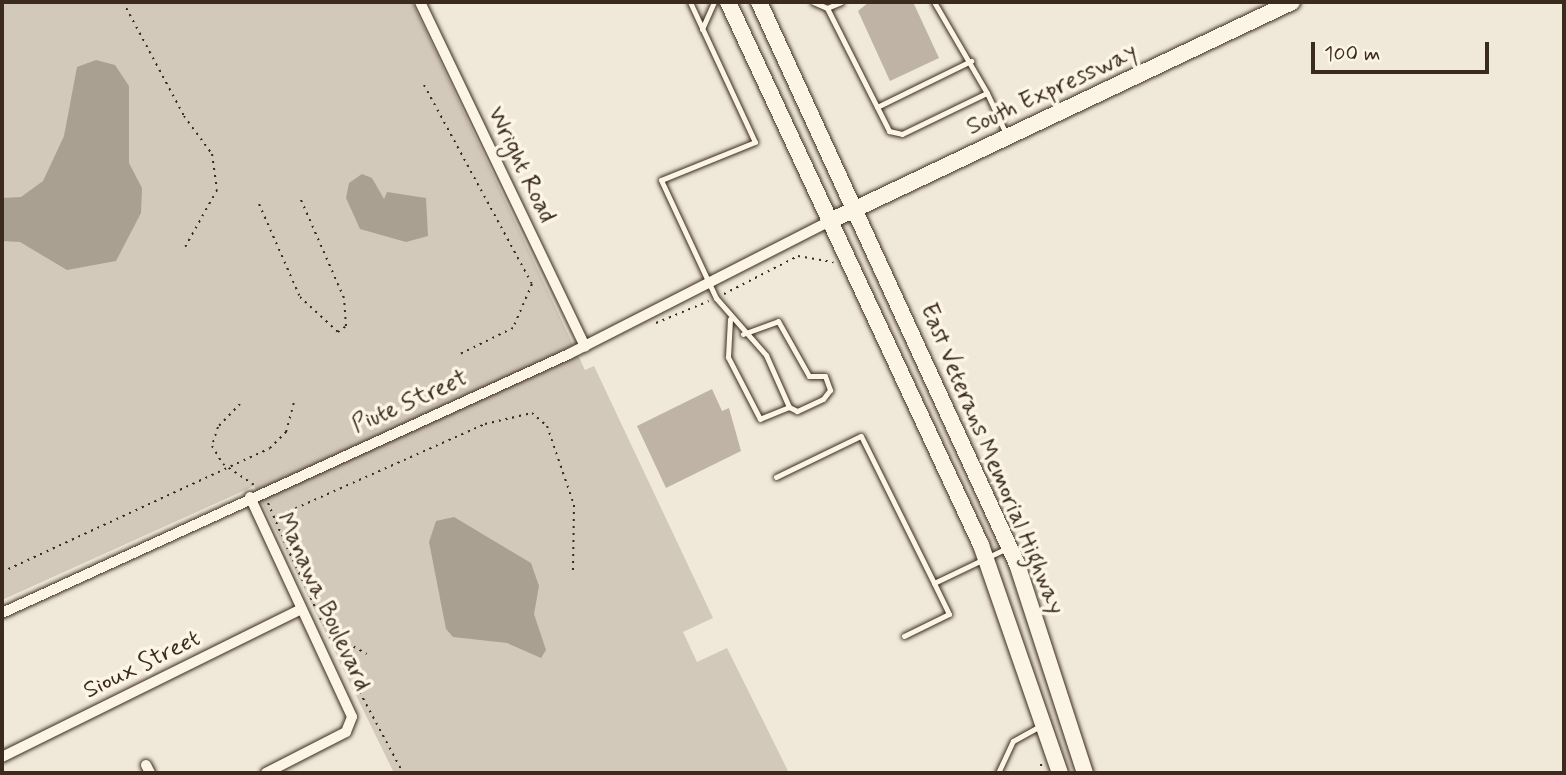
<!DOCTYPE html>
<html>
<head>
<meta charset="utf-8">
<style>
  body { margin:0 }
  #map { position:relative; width:1566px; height:775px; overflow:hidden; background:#f0e9d9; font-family:Mynerve,sans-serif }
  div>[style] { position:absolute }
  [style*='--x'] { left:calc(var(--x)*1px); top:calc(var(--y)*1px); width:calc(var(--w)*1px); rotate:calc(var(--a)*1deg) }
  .green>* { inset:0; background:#d2c9ba }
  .water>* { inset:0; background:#aaa091 }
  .building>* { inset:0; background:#beb3a4 }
  .path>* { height:2px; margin-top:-1px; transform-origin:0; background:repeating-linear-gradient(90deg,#3b2a1e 0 2px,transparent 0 7px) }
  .roads { filter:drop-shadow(0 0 2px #3b2a1e) drop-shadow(0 0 2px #3b2a1e) }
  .lane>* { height:5px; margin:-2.5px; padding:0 2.5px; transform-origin:2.5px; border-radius:2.5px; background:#fcf5e5 }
  .street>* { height:10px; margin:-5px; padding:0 5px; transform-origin:5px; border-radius:5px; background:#fcf5e5 }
  .primary>* { height:16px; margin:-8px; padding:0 8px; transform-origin:8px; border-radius:8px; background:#fcf5e5 }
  span { translate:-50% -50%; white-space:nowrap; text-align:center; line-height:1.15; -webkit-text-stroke:7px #fcf5e5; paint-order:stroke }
  .street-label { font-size:24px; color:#3b2a1e }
  .frame { position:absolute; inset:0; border:4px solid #3b2a1e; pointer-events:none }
  .scale { position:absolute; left:1311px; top:42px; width:178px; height:32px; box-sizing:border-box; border:4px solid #3b2a1e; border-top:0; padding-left:9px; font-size:21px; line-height:24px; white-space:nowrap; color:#3b2a1e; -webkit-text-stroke:5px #fcf5e5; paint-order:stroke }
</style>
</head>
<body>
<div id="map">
  <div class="green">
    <i style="clip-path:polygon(2px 2px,412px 2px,585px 370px,594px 366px,713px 618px,683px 632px,697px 662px,727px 648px,789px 773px,394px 773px,254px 486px,2px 600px)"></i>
  </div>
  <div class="water">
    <i style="clip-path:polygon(96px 60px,115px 65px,129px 86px,129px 163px,142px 188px,141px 213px,116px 261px,67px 270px,20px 242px,2px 241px,2px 198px,21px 197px,43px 181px,64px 136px,77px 67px)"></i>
    <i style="clip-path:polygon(362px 174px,372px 178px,384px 199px,387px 192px,426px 198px,428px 236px,406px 242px,360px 229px,346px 198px,349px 183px)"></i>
    <i style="clip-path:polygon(454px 517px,531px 563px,539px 586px,534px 614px,546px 650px,541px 658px,507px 643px,453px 637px,446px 629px,429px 542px,436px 521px)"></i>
  </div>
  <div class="building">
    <i style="clip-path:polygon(869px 2px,913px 2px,939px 58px,890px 81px,858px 11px)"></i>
    <i style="clip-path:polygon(712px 389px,722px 411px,729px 408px,741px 451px,666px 488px,637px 426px)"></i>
  </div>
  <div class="path">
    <i style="--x:123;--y:2;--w:129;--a:61.8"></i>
    <i style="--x:184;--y:116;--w:47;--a:53.6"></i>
    <i style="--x:212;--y:154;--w:36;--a:82"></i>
    <i style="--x:217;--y:190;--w:68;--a:119.2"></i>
    <i style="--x:424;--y:85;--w:226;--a:61.5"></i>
    <i style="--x:532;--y:284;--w:48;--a:113.4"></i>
    <i style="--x:513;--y:328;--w:61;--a:153.9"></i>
    <i style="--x:259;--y:204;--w:102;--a:66.2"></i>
    <i style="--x:300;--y:297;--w:52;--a:42.6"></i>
    <i style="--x:338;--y:332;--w:10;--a:-37"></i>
    <i style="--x:346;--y:326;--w:28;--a:-94"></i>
    <i style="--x:344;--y:298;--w:109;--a:-113.7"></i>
    <i style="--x:724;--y:294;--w:83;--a:-27.2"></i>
    <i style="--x:798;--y:256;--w:36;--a:10"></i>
    <i style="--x:656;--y:323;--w:57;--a:-22.5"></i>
    <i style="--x:240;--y:404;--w:32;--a:134"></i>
    <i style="--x:218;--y:427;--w:20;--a:108"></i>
    <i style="--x:212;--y:446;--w:21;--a:59"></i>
    <i style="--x:223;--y:464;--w:37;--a:34"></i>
    <i style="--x:268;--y:503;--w:36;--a:67"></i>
    <i style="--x:276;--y:517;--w:229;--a:-24"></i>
    <i style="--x:485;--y:424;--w:48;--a:-13.2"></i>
    <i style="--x:532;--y:413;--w:20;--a:41"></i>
    <i style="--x:547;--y:426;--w:83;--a:71.1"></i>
    <i style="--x:574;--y:505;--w:65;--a:90.9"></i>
    <i style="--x:284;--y:541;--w:75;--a:64.8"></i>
    <i style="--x:2;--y:572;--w:295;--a:-24.8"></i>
    <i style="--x:270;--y:448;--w:23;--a:-45"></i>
    <i style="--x:286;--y:432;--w:30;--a:-75"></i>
    <i style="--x:320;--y:618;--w:176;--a:61.8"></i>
    <i style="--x:329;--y:633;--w:43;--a:28.9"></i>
    <i style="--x:1041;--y:764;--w:9;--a:84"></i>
  </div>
  <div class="roads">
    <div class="lane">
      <i style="--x:690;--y:2;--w:154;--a:65.1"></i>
      <i style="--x:755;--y:142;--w:101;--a:158"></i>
      <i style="--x:661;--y:180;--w:130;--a:65"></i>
      <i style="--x:716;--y:298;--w:76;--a:48.7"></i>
      <i style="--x:766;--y:355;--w:57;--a:66.1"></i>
      <i style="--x:789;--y:407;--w:31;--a:158"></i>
      <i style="--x:760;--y:419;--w:70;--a:-117.3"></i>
      <i style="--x:728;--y:357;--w:38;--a:-87"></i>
      <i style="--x:813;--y:2;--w:15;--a:23"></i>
      <i style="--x:827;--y:8;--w:138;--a:63.2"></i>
      <i style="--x:889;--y:131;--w:13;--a:13"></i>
      <i style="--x:902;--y:134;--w:94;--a:-25.8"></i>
      <i style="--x:987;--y:93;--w:105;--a:-120.2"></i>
      <i style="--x:827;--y:8;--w:15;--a:-23"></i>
      <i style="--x:702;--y:29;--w:30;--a:-66"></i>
      <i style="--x:987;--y:93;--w:45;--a:65.1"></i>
      <i style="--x:877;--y:107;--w:105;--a:-26.1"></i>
      <i style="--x:743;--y:334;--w:37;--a:-20"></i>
      <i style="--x:778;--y:321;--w:63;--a:60.6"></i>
      <i style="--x:809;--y:376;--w:16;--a:0"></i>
      <i style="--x:825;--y:376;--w:15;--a:70"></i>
      <i style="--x:830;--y:390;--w:11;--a:128"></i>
      <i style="--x:823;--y:399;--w:29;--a:155"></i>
      <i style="--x:797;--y:411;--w:9;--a:-153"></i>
      <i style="--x:776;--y:477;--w:94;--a:-25.8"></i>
      <i style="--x:861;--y:436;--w:164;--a:63.6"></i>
      <i style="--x:934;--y:583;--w:81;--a:-25.6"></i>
      <i style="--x:904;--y:636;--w:50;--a:-26.1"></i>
      <i style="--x:949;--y:614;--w:34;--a:-116"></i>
      <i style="--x:998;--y:773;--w:35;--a:-65"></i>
      <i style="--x:1013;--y:741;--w:31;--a:-29"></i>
    </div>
    <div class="street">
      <i style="--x:420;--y:2;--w:382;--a:64.4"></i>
      <i style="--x:250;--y:497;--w:242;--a:65.1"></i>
      <i style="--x:352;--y:717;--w:16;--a:112"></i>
      <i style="--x:346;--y:732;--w:90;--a:152.9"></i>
      <i style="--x:2;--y:613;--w:623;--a:-24.55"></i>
      <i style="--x:569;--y:354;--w:295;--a:-27"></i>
      <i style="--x:2;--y:757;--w:334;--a:-26.3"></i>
      <i style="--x:146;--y:765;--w:9;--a:63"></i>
    </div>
    <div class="primary">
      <i style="--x:728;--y:2;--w:599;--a:65.02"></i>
      <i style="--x:981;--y:545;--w:241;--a:70.9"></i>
      <i style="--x:759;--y:2;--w:618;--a:65.34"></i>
      <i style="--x:1017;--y:564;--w:220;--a:72"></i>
      <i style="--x:832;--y:220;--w:509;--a:-25.36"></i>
    </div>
  </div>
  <div class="street-label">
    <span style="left:1052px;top:90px;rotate:-25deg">South Expressway</span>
    <span style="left:521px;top:165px;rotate:64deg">Wright Road</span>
    <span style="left:410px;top:402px;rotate:-24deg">Piute Street</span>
    <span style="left:992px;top:459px;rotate:67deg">East Veterans Memorial Highway</span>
    <span style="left:323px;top:602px;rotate:65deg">Manawa Boulevard</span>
    <span style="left:142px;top:665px;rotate:-26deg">Sioux Street</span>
  </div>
  <div class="frame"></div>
  <div class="scale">100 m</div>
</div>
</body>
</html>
